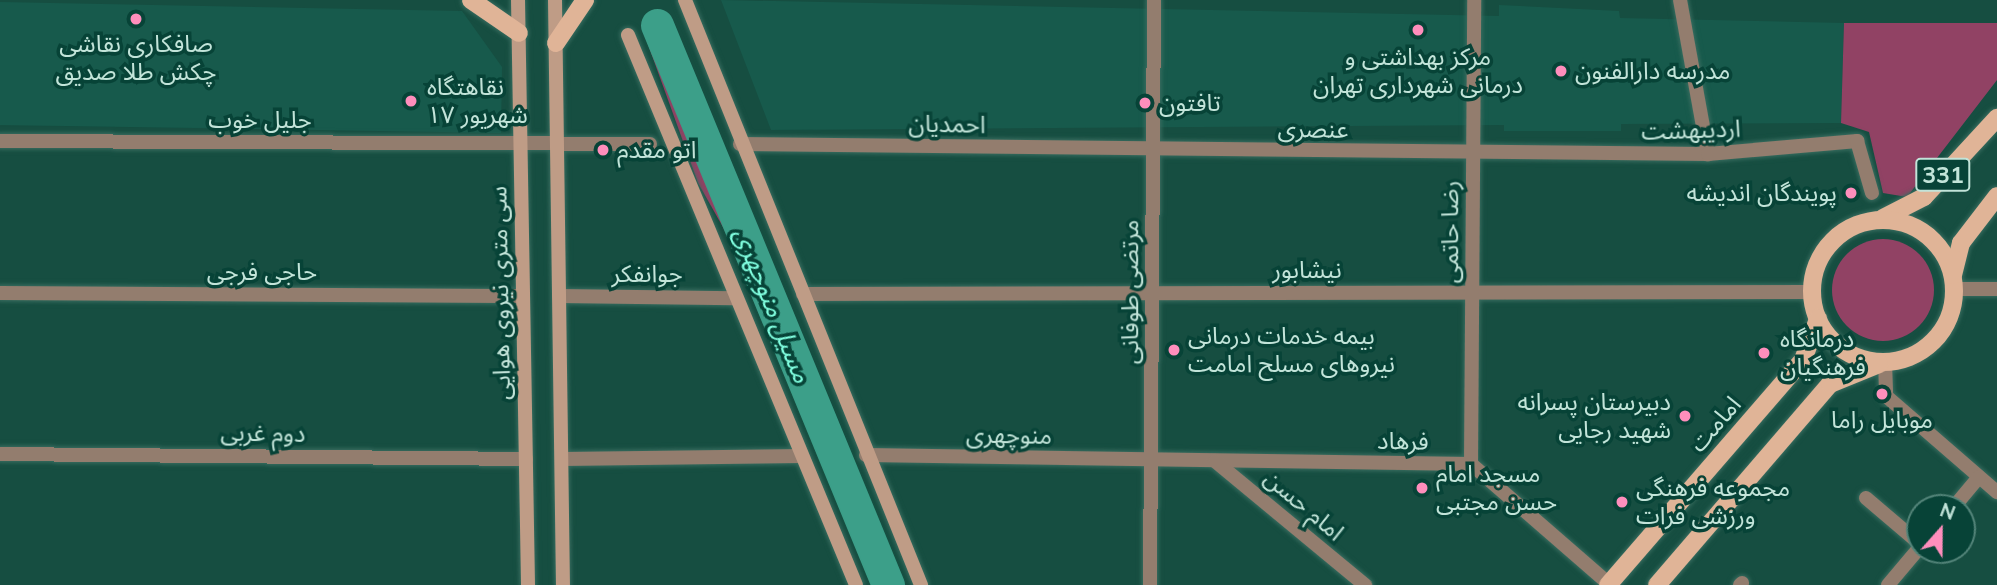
<!DOCTYPE html>
<html>
<head>
<meta charset="utf-8">
<style>
  body { margin:0 }
  #map { position:relative; width:1997px; height:585px; overflow:hidden; background:#164e41; font-family:Mulish,"Noto Sans Arabic",sans-serif }
  div>[style] { position:absolute }
  [style*='--x'] { left:calc(var(--x)*1px); top:calc(var(--y)*1px); width:calc(var(--w)*1px); rotate:calc(var(--a)*1deg) }
  .built>* { inset:0; background:#175a4c }
  .green>* { inset:0; background:#914264 }
  .round { border-radius:50% }
  .river>* { height:33px; margin:-16.5px; padding:0 16.5px; transform-origin:16.5px; border-radius:16.5px; background:#3c9f89 }
  .roads { filter:drop-shadow(0 0 2px #386c5f) drop-shadow(0 0 2px #386c5f) }
  .minor>* { height:14px; margin:-7px; padding:0 7px; transform-origin:7px; border-radius:7px; background:#937d6e }
  .secondary>* { height:14px; margin:-7px; padding:0 7px; transform-origin:7px; border-radius:7px; background:#bf9c86 }
  .primary>* { height:18px; margin:-9px; padding:0 9px; transform-origin:9px; border-radius:9px; background:#e0b497 }
  .primary>.ring { margin:-9px; padding:0; box-sizing:content-box; background:none; border:18px solid #e0b497; border-radius:50% }
  .dots>* { width:19px; height:19px; translate:-50% -50%; box-sizing:border-box; border:4px solid #074337; border-radius:50% }
  span { translate:-50% -50%; white-space:nowrap; text-align:center; line-height:1.15; -webkit-text-stroke:7px #074337; paint-order:stroke }
  .shield-label span { padding:2px 5px; background:#074337; border:2px solid; border-radius:5px; -webkit-text-stroke-width:0 }
  .shield-label { font-size:23px; color:#c2e4d9; font-weight:700 }
  .poi-label { font-size:24px; color:#c2e4d9 }
  .left { translate:0 -50%; text-align:left }
  .right { translate:-100% -50%; text-align:right }
  .street-label { font-size:24px; color:#c2e4d9 }
  .water-label { font-size:26px; color:#80fedf; font-style:italic }
  .north { position:absolute; left:1906px; top:494px; width:70px; height:70px; box-sizing:border-box; background:#074337; border:2px solid #528378; border-radius:50%; rotate:21deg; font-size:19px; font-weight:700; line-height:28px; text-align:center; color:#c2e4d9 }
  .north::after { content:''; display:block; margin:auto; width:24px; height:32px; background:#fe8ebc; clip-path:polygon(50% 0,100% 100%,50% 72%,0 100%) }
</style>
</head>
<body>
<div id="map">
  <div class="built">
    <i style="clip-path:polygon(721px 0,1499px 16px,1499px 5px,1619px 11px,1620px 18px,1844px 23px,1841px 123px,1621px 124px,1621px 131px,1504px 131px,1504px 125px,771px 130px)"></i>
    <i style="clip-path:polygon(0 2px,462px 11px,502px 67px,501px 133px,0 125px)"></i>
  </div>
  <div class="green">
    <i style="clip-path:polygon(670px 20px,758px 233px,732px 243px,698px 183px,641px 25px)"></i>
    <i style="clip-path:polygon(1844px 23px,1997px 23px,1997px 80px,1907px 197px,1883px 193px,1869px 132px,1841px 123px)"></i>
    <i class="round" style="left:1832px;top:239px;width:102px;height:102px"></i>
  </div>
  <div class="river">
    <i style="--x:657;--y:25;--w:606;--a:67.58"></i>
  </div>
  <div class="roads">
    <div class="minor">
      <i style="--x:1680;--y:0;--w:157;--a:79.7"></i>
      <i style="--x:0;--y:141;--w:650;--a:0.26"></i>
      <i style="--x:740;--y:144;--w:968;--a:0.59"></i>
      <i style="--x:1708;--y:154;--w:150;--a:-5"></i>
      <i style="--x:1857;--y:141;--w:54;--a:73.9"></i>
      <i style="--x:1955;--y:289;--w:42;--a:0"></i>
      <i style="--x:0;--y:293;--w:523;--a:0.33"></i>
      <i style="--x:803;--y:294;--w:1009;--a:-0.11"></i>
      <i style="--x:559;--y:296;--w:176;--a:0.7"></i>
      <i style="--x:1885;--y:362;--w:34;--a:88"></i>
      <i style="--x:1886;--y:396;--w:147;--a:40.9"></i>
      <i style="--x:0;--y:454;--w:526;--a:0.54"></i>
      <i style="--x:866;--y:455;--w:605;--a:0.85"></i>
      <i style="--x:1471;--y:464;--w:183;--a:41"></i>
      <i style="--x:562;--y:459;--w:240;--a:-0.7"></i>
      <i style="--x:1215;--y:461;--w:195;--a:39.6"></i>
      <i style="--x:1471;--y:464;--w:464;--a:-89.6"></i>
      <i style="--x:1866;--y:498;--w:71;--a:40.4"></i>
      <i style="--x:1953;--y:508;--w:40;--a:-50"></i>
      <i style="--x:1150;--y:585;--w:585;--a:-89.61"></i>
      <i style="--x:1740;--y:585;--w:3;--a:-45"></i>
      <i style="--x:1888;--y:585;--w:50;--a:-49.9"></i>
    </div>
    <div class="secondary">
      <i style="--x:518;--y:0;--w:585;--a:89.02"></i>
      <i style="--x:555;--y:0;--w:585;--a:89.22"></i>
      <i style="--x:685;--y:0;--w:631;--a:68.03"></i>
      <i style="--x:628;--y:35;--w:595;--a:67.48"></i>
    </div>
    <div class="primary">
      <i style="--x:471;--y:0;--w:58;--a:34.5"></i>
      <i style="--x:556;--y:43;--w:52;--a:-56"></i>
      <i style="--x:1883;--y:218;--w:46;--a:-27.1"></i>
      <i style="--x:1924;--y:197;--w:108;--a:-47.3"></i>
      <i class="ring" style="left:1812px;top:220px;width:124px;height:124px"></i>
      <i style="--x:1953;--y:275;--w:33;--a:-76"></i>
      <i style="--x:1961;--y:243;--w:59;--a:-52.5"></i>
      <i style="--x:1608;--y:585;--w:298;--a:-49.1"></i>
      <i style="--x:1803;--y:360;--w:44;--a:-69.9"></i>
      <i style="--x:1657;--y:585;--w:265;--a:-49.3"></i>
      <i style="--x:1830;--y:384;--w:53;--a:-22.2"></i>
    </div>
  </div>
  <div class="dots">
    <i style="left:136px;top:19px;background:#fe8ebc"></i>
    <i style="left:1418px;top:30px;background:#fe8ebc"></i>
    <i style="left:1561px;top:71px;background:#fe8ebc"></i>
    <i style="left:411px;top:101px;background:#fe8ebc"></i>
    <i style="left:1145px;top:103px;background:#fe8ebc"></i>
    <i style="left:603px;top:150px;background:#fe8ebc"></i>
    <i style="left:1851px;top:193px;background:#fe8ebc"></i>
    <i style="left:1174px;top:350px;background:#fe8ebc"></i>
    <i style="left:1764px;top:353px;background:#fe8ebc"></i>
    <i style="left:1882px;top:394px;background:#fe8ebc"></i>
    <i style="left:1685px;top:416px;background:#fe8ebc"></i>
    <i style="left:1422px;top:488px;background:#fe8ebc"></i>
    <i style="left:1622px;top:502px;background:#fe8ebc"></i>
  </div>
  <div class="shield-label">
    <span style="left:1943px;top:175px">331</span>
  </div>
  <div class="poi-label">
    <span style="left:136px;top:58px">صافکاری نقاشی<br>چکش طلا صدیق</span>
    <span style="left:1418px;top:71px">مرکز بهداشتی و<br>درمانی شهرداری تهران</span>
    <span class="left" style="left:1575px;top:71px">مدرسه دارالفنون</span>
    <span class="left" style="left:427px;top:101px">نقاهتگاه<br>۱۷ شهریور</span>
    <span class="left" style="left:1159px;top:103px">تافتون</span>
    <span class="left" style="left:617px;top:150px">اتو مقدم</span>
    <span class="right" style="left:1837px;top:193px">پویندگان اندیشه</span>
    <span class="left" style="left:1188px;top:350px">بیمه خدمات درمانی<br>نیروهای مسلح امامت</span>
    <span class="left" style="left:1780px;top:353px">درمانگاه<br>فرهنگیان</span>
    <span class="right" style="left:1671px;top:416px">دبیرستان پسرانه<br>شهید رجایی</span>
    <span style="left:1882px;top:420px">موبایل راما</span>
    <span class="left" style="left:1436px;top:488px">مسجد امام<br>حسن مجتبی</span>
    <span class="left" style="left:1636px;top:502px">مجموعه فرهنگی<br>ورزشی فرات</span>
  </div>
  <div class="street-label">
    <span style="left:260px;top:120px">جلیل خوب</span>
    <span style="left:947px;top:124px;rotate:1deg">احمدیان</span>
    <span style="left:1313px;top:129px;rotate:1deg">عنصری</span>
    <span style="left:1691px;top:130px;rotate:-2deg">اردیبهشت</span>
    <span style="left:1450px;top:232px;rotate:-90deg">رضا حاتمی</span>
    <span style="left:1307px;top:270px">نیشابور</span>
    <span style="left:262px;top:272px">حاجی فرجی</span>
    <span style="left:647px;top:274px">جوانفکر</span>
    <span style="left:1130px;top:292px;rotate:-90deg">مرتضی طوفانی</span>
    <span style="left:500px;top:293px;rotate:-91deg">سی متری نیروی هوایی</span>
    <span style="left:1715px;top:424px;rotate:-49deg">امامت</span>
    <span style="left:263px;top:433px;rotate:1deg">دوم غربی</span>
    <span style="left:1009px;top:435px;rotate:1deg">منوچهری</span>
    <span style="left:1403px;top:441px;rotate:1deg">فرهاد</span>
    <span style="left:1304px;top:505px;rotate:40deg">امام حسن</span>
  </div>
  <div class="water-label">
    <span style="left:773px;top:305px;rotate:68deg">مسیل منوچهری</span>
  </div>
  <div class="north">N</div>
</div>
</body>
</html>
